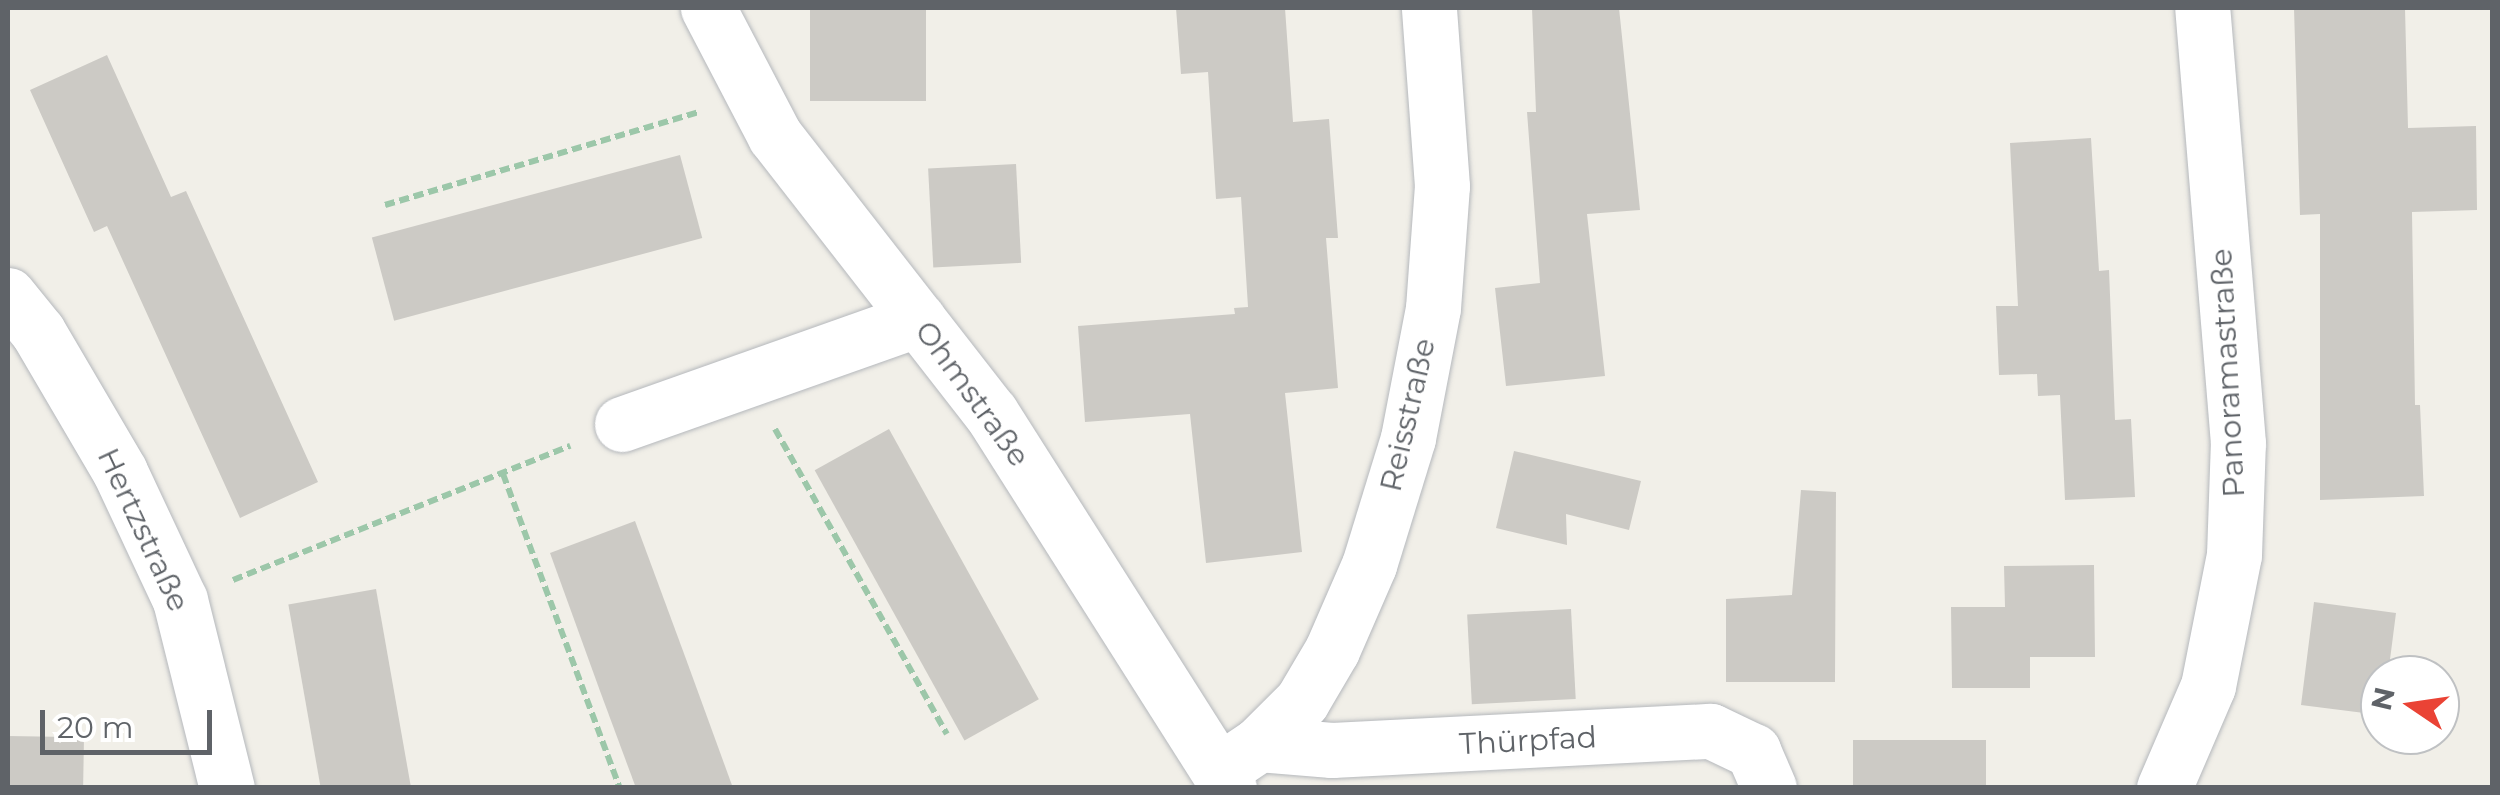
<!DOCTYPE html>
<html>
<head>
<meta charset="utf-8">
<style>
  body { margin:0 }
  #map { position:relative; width:2500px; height:795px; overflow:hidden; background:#f1efe8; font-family:Montserrat,sans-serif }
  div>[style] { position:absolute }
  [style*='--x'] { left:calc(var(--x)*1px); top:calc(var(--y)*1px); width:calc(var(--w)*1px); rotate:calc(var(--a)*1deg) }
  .building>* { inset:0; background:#cccac5; transform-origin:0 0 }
  .path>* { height:6px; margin-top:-3px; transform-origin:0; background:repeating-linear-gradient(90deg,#9cc7a9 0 10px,transparent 0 15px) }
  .roads { filter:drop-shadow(0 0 2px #b5b8bc) drop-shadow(0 0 2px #b5b8bc) }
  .minor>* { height:55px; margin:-27.5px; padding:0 27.5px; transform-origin:27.5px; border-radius:27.5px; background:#fff }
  span { translate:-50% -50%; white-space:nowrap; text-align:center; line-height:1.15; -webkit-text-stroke:10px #fff; paint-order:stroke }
  .street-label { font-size:30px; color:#5f6368 }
  .frame { position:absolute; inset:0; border:10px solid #5f6368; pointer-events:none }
  .north { position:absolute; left:2360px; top:655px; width:100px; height:100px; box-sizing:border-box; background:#fff; border:2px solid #bfc1c3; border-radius:50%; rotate:283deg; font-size:28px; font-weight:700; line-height:40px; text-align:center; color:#5f6368 }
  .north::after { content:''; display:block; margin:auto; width:35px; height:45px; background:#ea4335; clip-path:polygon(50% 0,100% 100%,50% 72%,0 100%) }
  .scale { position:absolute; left:40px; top:710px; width:172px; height:45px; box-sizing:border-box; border:5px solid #5f6368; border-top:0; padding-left:12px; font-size:30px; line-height:35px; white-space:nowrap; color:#5f6368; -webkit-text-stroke:8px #fff; paint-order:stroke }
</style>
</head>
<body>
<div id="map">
  <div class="building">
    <i style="left:810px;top:8px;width:116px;height:93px"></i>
    <i style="clip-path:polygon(1176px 8px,1285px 8px,1293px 122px,1329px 119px,1338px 238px,1326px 238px,1338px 388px,1285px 393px,1302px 552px,1206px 563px,1190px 414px,1085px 422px,1078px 326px,1235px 314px,1234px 308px,1248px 307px,1241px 197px,1216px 199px,1208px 72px,1181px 74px)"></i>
    <i style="clip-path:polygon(1532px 8px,1619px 8px,1640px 210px,1587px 214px,1605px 376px,1506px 386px,1495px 288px,1540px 283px,1527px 112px,1536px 112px)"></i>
    <i style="clip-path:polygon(2294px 8px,2405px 8px,2408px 128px,2476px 126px,2477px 210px,2412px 212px,2415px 405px,2420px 405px,2424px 496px,2320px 500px,2320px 214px,2300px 215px)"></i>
    <i style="clip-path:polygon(107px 55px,171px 197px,186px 191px,318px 482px,240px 518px,107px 226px,94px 232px,30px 90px)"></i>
    <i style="clip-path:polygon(2091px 138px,2099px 271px,2109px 270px,2115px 420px,2131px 419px,2135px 497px,2065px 500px,2060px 395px,2038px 396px,2037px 374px,1999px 375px,1996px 306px,2018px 306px,2010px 143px)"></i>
    <i style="left:680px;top:155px;width:86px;height:319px;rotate:75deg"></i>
    <i style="left:1016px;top:164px;width:99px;height:88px;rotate:87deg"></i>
    <i style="left:889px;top:429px;width:309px;height:85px;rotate:61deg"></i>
    <i style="clip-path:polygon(1514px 451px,1641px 481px,1629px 530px,1566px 514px,1567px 545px,1496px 528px)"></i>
    <i style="clip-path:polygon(1801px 490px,1836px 492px,1835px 682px,1726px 682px,1726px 599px,1792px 595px)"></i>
    <i style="clip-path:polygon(635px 521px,686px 659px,733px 788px,636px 788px,600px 691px,550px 553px)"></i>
    <i style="clip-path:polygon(2094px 565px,2095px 657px,2030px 657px,2030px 688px,1952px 688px,1951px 607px,2005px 607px,2004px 566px)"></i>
    <i style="left:376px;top:589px;width:202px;height:89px;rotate:80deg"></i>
    <i style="clip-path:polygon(2314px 602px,2396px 613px,2388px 675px,2380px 675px,2380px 715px,2301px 705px)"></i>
    <i style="left:1571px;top:609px;width:90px;height:104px;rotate:87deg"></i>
    <i style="left:8px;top:736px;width:76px;height:52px;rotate:1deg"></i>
    <i style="left:1853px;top:740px;width:133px;height:48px"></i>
  </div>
  <div class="path">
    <i style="--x:385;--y:205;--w:327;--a:-16.5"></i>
    <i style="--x:775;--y:429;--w:350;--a:60.6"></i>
    <i style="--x:503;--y:474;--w:335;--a:69.6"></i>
    <i style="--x:233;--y:580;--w:363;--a:-21.7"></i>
  </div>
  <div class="roads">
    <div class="minor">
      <i style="--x:708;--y:8;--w:144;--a:62.4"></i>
      <i style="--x:775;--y:136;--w:351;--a:52.1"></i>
      <i style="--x:991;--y:413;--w:444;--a:57.6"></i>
      <i style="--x:8;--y:295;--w:48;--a:51"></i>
      <i style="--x:38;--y:332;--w:162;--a:59.6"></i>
      <i style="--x:120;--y:472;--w:141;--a:64.9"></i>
      <i style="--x:180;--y:600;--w:194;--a:76"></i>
      <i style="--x:622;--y:424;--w:314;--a:-19.5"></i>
      <i style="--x:1259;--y:744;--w:73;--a:4.7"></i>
      <i style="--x:1332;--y:750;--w:379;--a:-2.9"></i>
      <i style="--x:1711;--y:731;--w:47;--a:25.5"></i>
      <i style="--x:1753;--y:751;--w:40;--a:66.6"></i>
      <i style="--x:1222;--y:769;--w:45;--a:-34"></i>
      <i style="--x:1259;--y:744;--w:61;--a:-45"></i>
      <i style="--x:1302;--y:701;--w:59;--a:-59.5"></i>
      <i style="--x:1332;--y:650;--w:93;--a:-66.5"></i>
      <i style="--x:1369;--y:565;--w:133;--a:-72.9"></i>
      <i style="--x:1408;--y:438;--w:132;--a:-79.1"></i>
      <i style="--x:1433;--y:308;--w:122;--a:-85.8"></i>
      <i style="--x:1442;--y:186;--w:178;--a:-94.2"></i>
      <i style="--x:2164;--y:788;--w:111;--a:-66.7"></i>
      <i style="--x:2208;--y:686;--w:134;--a:-78.8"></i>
      <i style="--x:2234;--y:555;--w:112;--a:-88"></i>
      <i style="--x:2238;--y:443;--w:436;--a:-94.7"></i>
    </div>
  </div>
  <div class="street-label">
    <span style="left:2228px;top:373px;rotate:-93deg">Panoramastraße</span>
    <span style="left:972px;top:394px;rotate:54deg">Ohmstraße</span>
    <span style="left:1408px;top:415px;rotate:-77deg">Reisstraße</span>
    <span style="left:143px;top:530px;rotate:65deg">Hertzstraße</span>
    <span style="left:1528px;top:741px;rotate:-3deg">Thürpfad</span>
  </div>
  <div class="frame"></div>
  <div class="north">N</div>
  <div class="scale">20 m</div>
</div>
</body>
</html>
